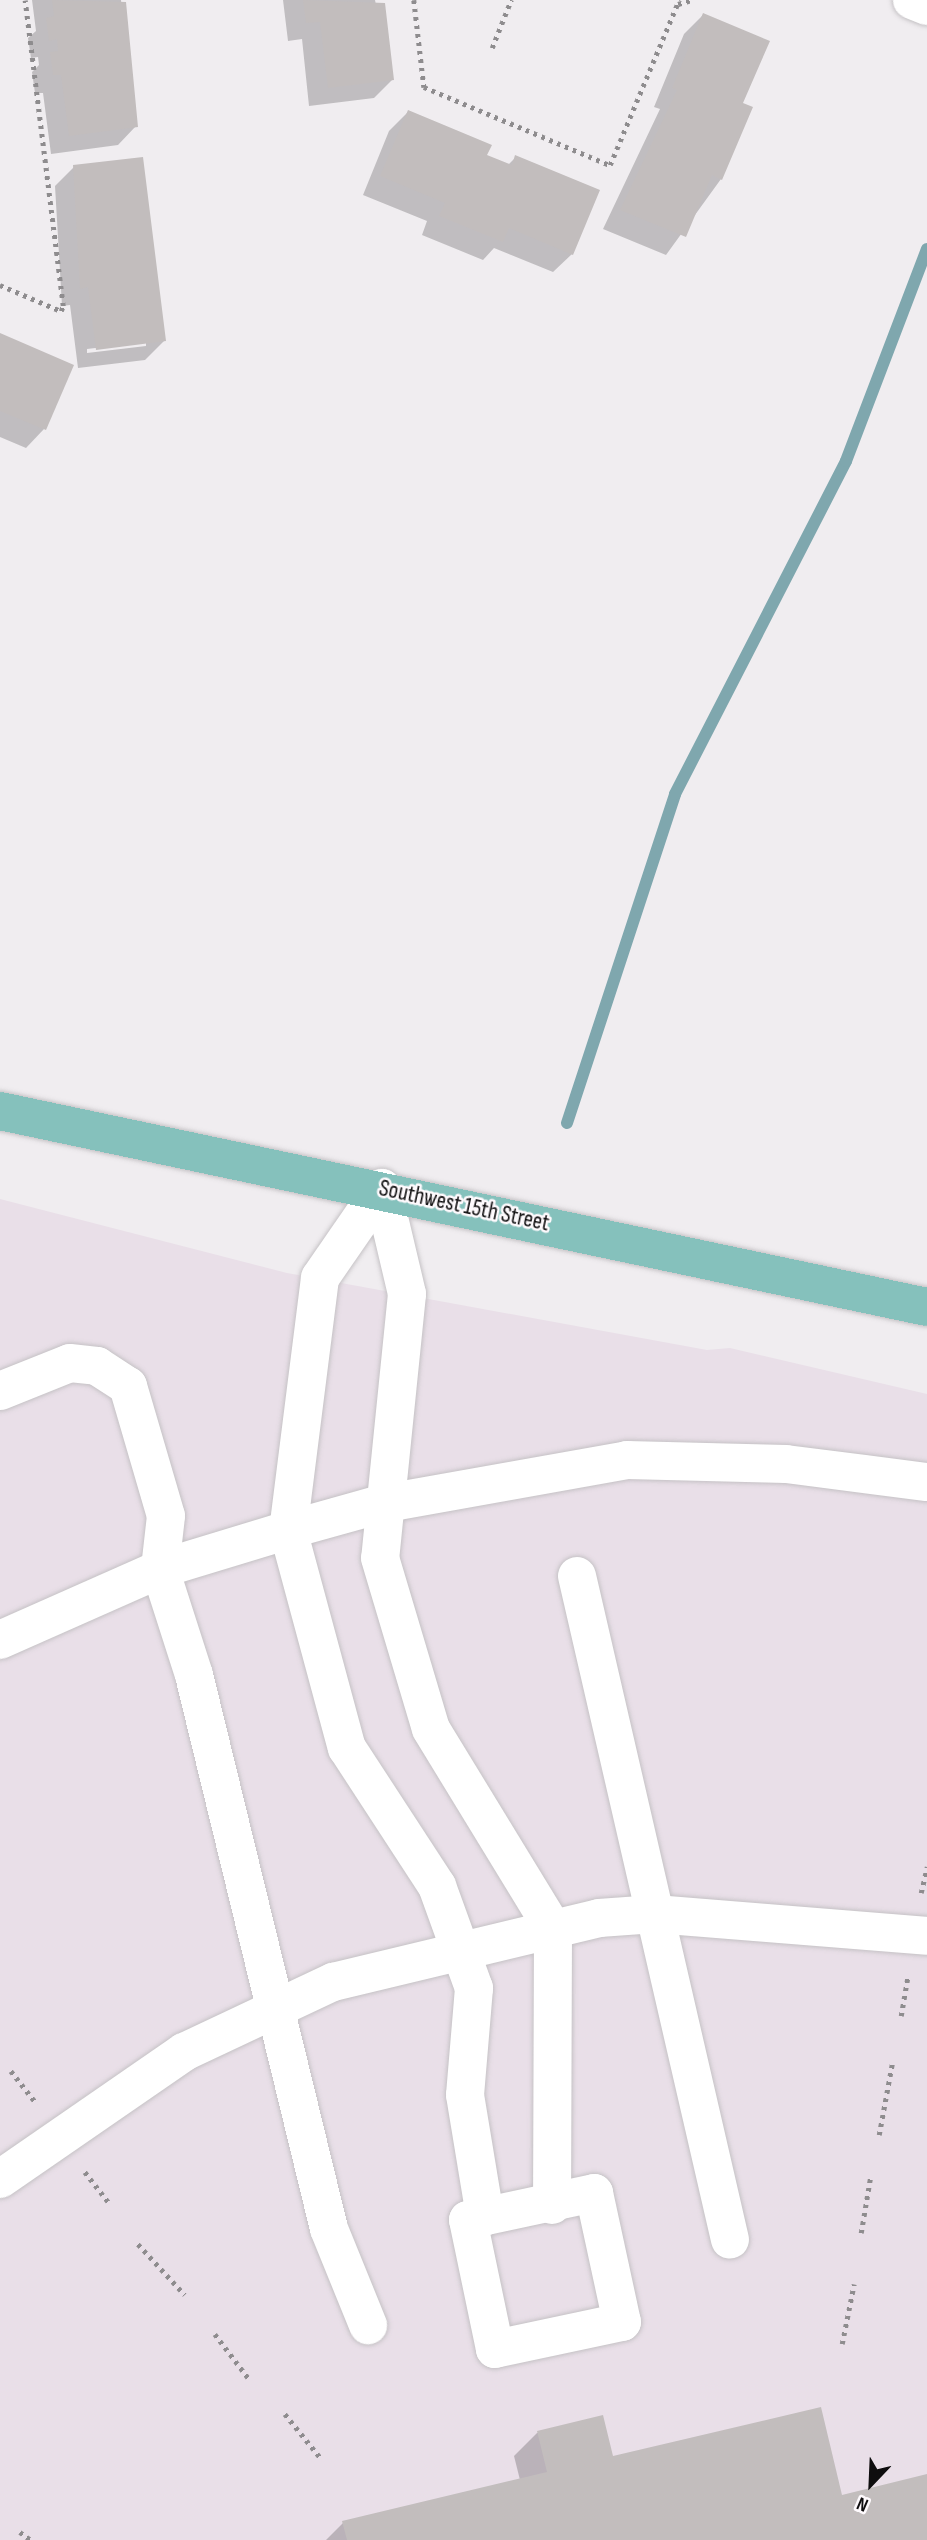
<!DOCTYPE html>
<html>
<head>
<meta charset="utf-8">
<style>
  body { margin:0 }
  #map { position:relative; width:927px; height:2540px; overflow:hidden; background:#f0edf0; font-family:"Sofia Sans Condensed",sans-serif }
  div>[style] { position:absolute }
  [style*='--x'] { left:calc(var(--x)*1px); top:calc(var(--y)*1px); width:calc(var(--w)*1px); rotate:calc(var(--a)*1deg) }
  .built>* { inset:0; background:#e9dfe8 }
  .shadow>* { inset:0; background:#0003 }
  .stream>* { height:12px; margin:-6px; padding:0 6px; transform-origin:6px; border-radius:6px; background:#7fa7ae }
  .building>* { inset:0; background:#c2bdbd }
  .path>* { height:4.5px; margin-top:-2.25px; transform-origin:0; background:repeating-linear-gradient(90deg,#8e8c8e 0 3.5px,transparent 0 8.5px) }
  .roads { filter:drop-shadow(0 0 2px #c5c2c5) drop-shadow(0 0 2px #c5c2c5) }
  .minor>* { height:38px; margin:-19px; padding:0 19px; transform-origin:19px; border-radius:19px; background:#fff }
  .major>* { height:38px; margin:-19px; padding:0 19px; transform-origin:19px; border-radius:19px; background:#85c1bc }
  span { translate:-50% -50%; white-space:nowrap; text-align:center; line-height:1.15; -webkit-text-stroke:5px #fefafd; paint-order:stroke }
  .street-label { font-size:23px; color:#0e0d0e }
  .north { position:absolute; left:836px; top:2449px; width:70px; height:70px; -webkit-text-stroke:5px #fefafd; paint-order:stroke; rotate:203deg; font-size:19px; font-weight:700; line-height:28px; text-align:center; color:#0e0d0e }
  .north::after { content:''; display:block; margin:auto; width:24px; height:32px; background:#0e0d0e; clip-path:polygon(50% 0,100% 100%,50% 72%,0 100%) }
</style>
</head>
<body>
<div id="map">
  <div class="built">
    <i style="clip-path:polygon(0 1199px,287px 1273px,707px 1350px,730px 1348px,927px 1394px,927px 2540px,0 2540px)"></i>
  </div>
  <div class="shadow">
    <i style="clip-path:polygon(32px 0,121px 0,136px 126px,118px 145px,51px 154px,43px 93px,35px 93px,32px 72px,39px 65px,38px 57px,31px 58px,28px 38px,36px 31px)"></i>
    <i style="clip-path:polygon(283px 0,375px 0,392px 80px,374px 98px,309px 106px,302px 39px,288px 41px)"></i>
    <i style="clip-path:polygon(703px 15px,741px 104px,721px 179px,666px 255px,603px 229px,660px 109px,654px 107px,684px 34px)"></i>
    <i style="clip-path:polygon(408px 112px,485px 156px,508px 165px,516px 157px,572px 254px,553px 272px,494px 248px,483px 260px,422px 235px,427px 221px,363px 195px,389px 131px)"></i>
    <i style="clip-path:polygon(evenodd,74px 167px,164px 341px,145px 360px,78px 368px,70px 305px,62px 306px,55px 186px,74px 167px,146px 342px,146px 346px,87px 353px,87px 349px,146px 342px)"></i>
    <i style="clip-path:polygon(0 335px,44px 429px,26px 448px,0 437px)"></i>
    <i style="clip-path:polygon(602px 2417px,612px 2458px,840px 2497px,927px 2476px,926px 2540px,326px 2540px,343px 2523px,520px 2480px,514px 2456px,537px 2433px)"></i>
  </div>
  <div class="stream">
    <i style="--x:567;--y:1123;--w:346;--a:-71.8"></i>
    <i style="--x:675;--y:794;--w:374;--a:-62.8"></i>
    <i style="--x:846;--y:461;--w:227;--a:-69.1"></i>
  </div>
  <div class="building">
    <i style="clip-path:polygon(52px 0,126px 2px,138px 127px,69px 136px,61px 75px,53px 75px,50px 52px,58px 51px,57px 39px,49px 41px,46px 18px,54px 16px)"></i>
    <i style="clip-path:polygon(303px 0,385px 3px,394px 80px,328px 88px,320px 22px,306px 23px)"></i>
    <i style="clip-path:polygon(703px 13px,770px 41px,743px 103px,753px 107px,722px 180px,712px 175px,686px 237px,620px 210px,677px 90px,672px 88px)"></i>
    <i style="clip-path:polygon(408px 110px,492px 145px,487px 155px,512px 165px,515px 155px,600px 190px,573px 255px,509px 228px,503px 242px,439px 216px,445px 203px,380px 176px)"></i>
    <i style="clip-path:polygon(143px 157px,166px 341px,96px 350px,88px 287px,80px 289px,73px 165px)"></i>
    <i style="clip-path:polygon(0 333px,74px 365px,46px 430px,0 411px)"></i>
    <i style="clip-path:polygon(821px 2407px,842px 2495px,927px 2474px,927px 2540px,347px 2540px,342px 2521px,547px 2472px,537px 2431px,603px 2415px,613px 2456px)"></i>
  </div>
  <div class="path">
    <i style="--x:414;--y:0;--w:88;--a:83.4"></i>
    <i style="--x:424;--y:87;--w:202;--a:22.8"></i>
    <i style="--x:610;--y:165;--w:179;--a:-67.3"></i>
    <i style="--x:678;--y:4;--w:15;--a:-16"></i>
    <i style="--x:492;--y:48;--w:52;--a:-68.4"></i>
    <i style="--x:0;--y:285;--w:66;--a:23.1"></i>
    <i style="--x:61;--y:311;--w:5;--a:-68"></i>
    <i style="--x:63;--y:306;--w:308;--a:-97.1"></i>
    <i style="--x:921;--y:1893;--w:27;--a:-77"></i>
    <i style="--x:901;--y:2016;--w:42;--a:-80.3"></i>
    <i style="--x:11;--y:2071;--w:42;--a:51.8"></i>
    <i style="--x:879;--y:2135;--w:72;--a:-79.6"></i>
    <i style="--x:85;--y:2172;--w:41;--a:52"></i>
    <i style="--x:861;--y:2233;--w:55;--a:-80.5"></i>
    <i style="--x:138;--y:2244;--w:69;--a:47.3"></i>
    <i style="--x:215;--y:2334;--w:56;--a:52.9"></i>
    <i style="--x:842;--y:2344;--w:61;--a:-78.7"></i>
    <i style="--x:285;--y:2414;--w:55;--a:50.9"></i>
    <i style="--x:20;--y:2532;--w:14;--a:36"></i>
  </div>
  <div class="roads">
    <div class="minor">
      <i style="--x:912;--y:0;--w:16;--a:22"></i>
      <i style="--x:382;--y:1188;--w:109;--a:124.6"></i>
      <i style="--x:320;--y:1278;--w:254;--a:97.2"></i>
      <i style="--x:288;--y:1530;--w:226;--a:74.9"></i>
      <i style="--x:347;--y:1748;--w:165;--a:56.9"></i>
      <i style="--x:437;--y:1886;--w:109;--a:70.1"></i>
      <i style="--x:474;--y:1988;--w:107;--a:94.8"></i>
      <i style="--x:465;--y:2095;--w:123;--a:80.6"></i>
      <i style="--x:382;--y:1188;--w:109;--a:76.7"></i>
      <i style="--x:407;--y:1294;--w:265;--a:95.8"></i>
      <i style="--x:380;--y:1558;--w:178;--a:73.4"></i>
      <i style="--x:431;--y:1729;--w:234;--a:58.6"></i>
      <i style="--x:553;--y:1929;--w:276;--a:90.2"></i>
      <i style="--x:0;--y:1391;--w:75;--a:-21.8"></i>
      <i style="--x:70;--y:1363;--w:27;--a:6"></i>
      <i style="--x:97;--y:1366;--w:37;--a:33"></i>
      <i style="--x:128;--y:1386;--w:135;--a:73.7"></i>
      <i style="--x:166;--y:1516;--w:53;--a:96.5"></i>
      <i style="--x:160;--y:1569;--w:111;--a:72.2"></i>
      <i style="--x:194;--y:1675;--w:570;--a:76.3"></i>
      <i style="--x:329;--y:2229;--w:104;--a:67.9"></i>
      <i style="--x:577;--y:1576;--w:681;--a:77.02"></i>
      <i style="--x:0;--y:1640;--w:175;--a:-23.9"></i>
      <i style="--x:160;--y:1569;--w:134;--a:-16.9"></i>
      <i style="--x:288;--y:1530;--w:97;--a:-15.6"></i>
      <i style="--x:381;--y:1504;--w:250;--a:-10.1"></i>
      <i style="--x:627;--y:1460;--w:159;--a:1.4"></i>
      <i style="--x:786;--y:1464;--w:142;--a:7.3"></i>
      <i style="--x:0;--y:2179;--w:224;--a:-34.6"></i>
      <i style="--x:184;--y:2052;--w:165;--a:-25.2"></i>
      <i style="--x:333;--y:1982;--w:274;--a:-13.5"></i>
      <i style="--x:599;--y:1918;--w:56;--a:-4.1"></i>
      <i style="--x:655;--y:1914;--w:273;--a:4.6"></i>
      <i style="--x:594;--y:2193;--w:132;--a:77.8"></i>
      <i style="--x:622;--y:2322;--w:130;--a:168"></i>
      <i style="--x:495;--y:2349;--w:132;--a:-101.8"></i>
      <i style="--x:468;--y:2220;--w:129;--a:-12.1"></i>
    </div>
    <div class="major">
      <i style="--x:0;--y:1111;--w:947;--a:11.94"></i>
    </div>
  </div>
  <div class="street-label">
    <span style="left:464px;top:1206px;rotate:12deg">Southwest 15th Street</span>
  </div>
  <div class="north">N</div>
</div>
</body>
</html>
